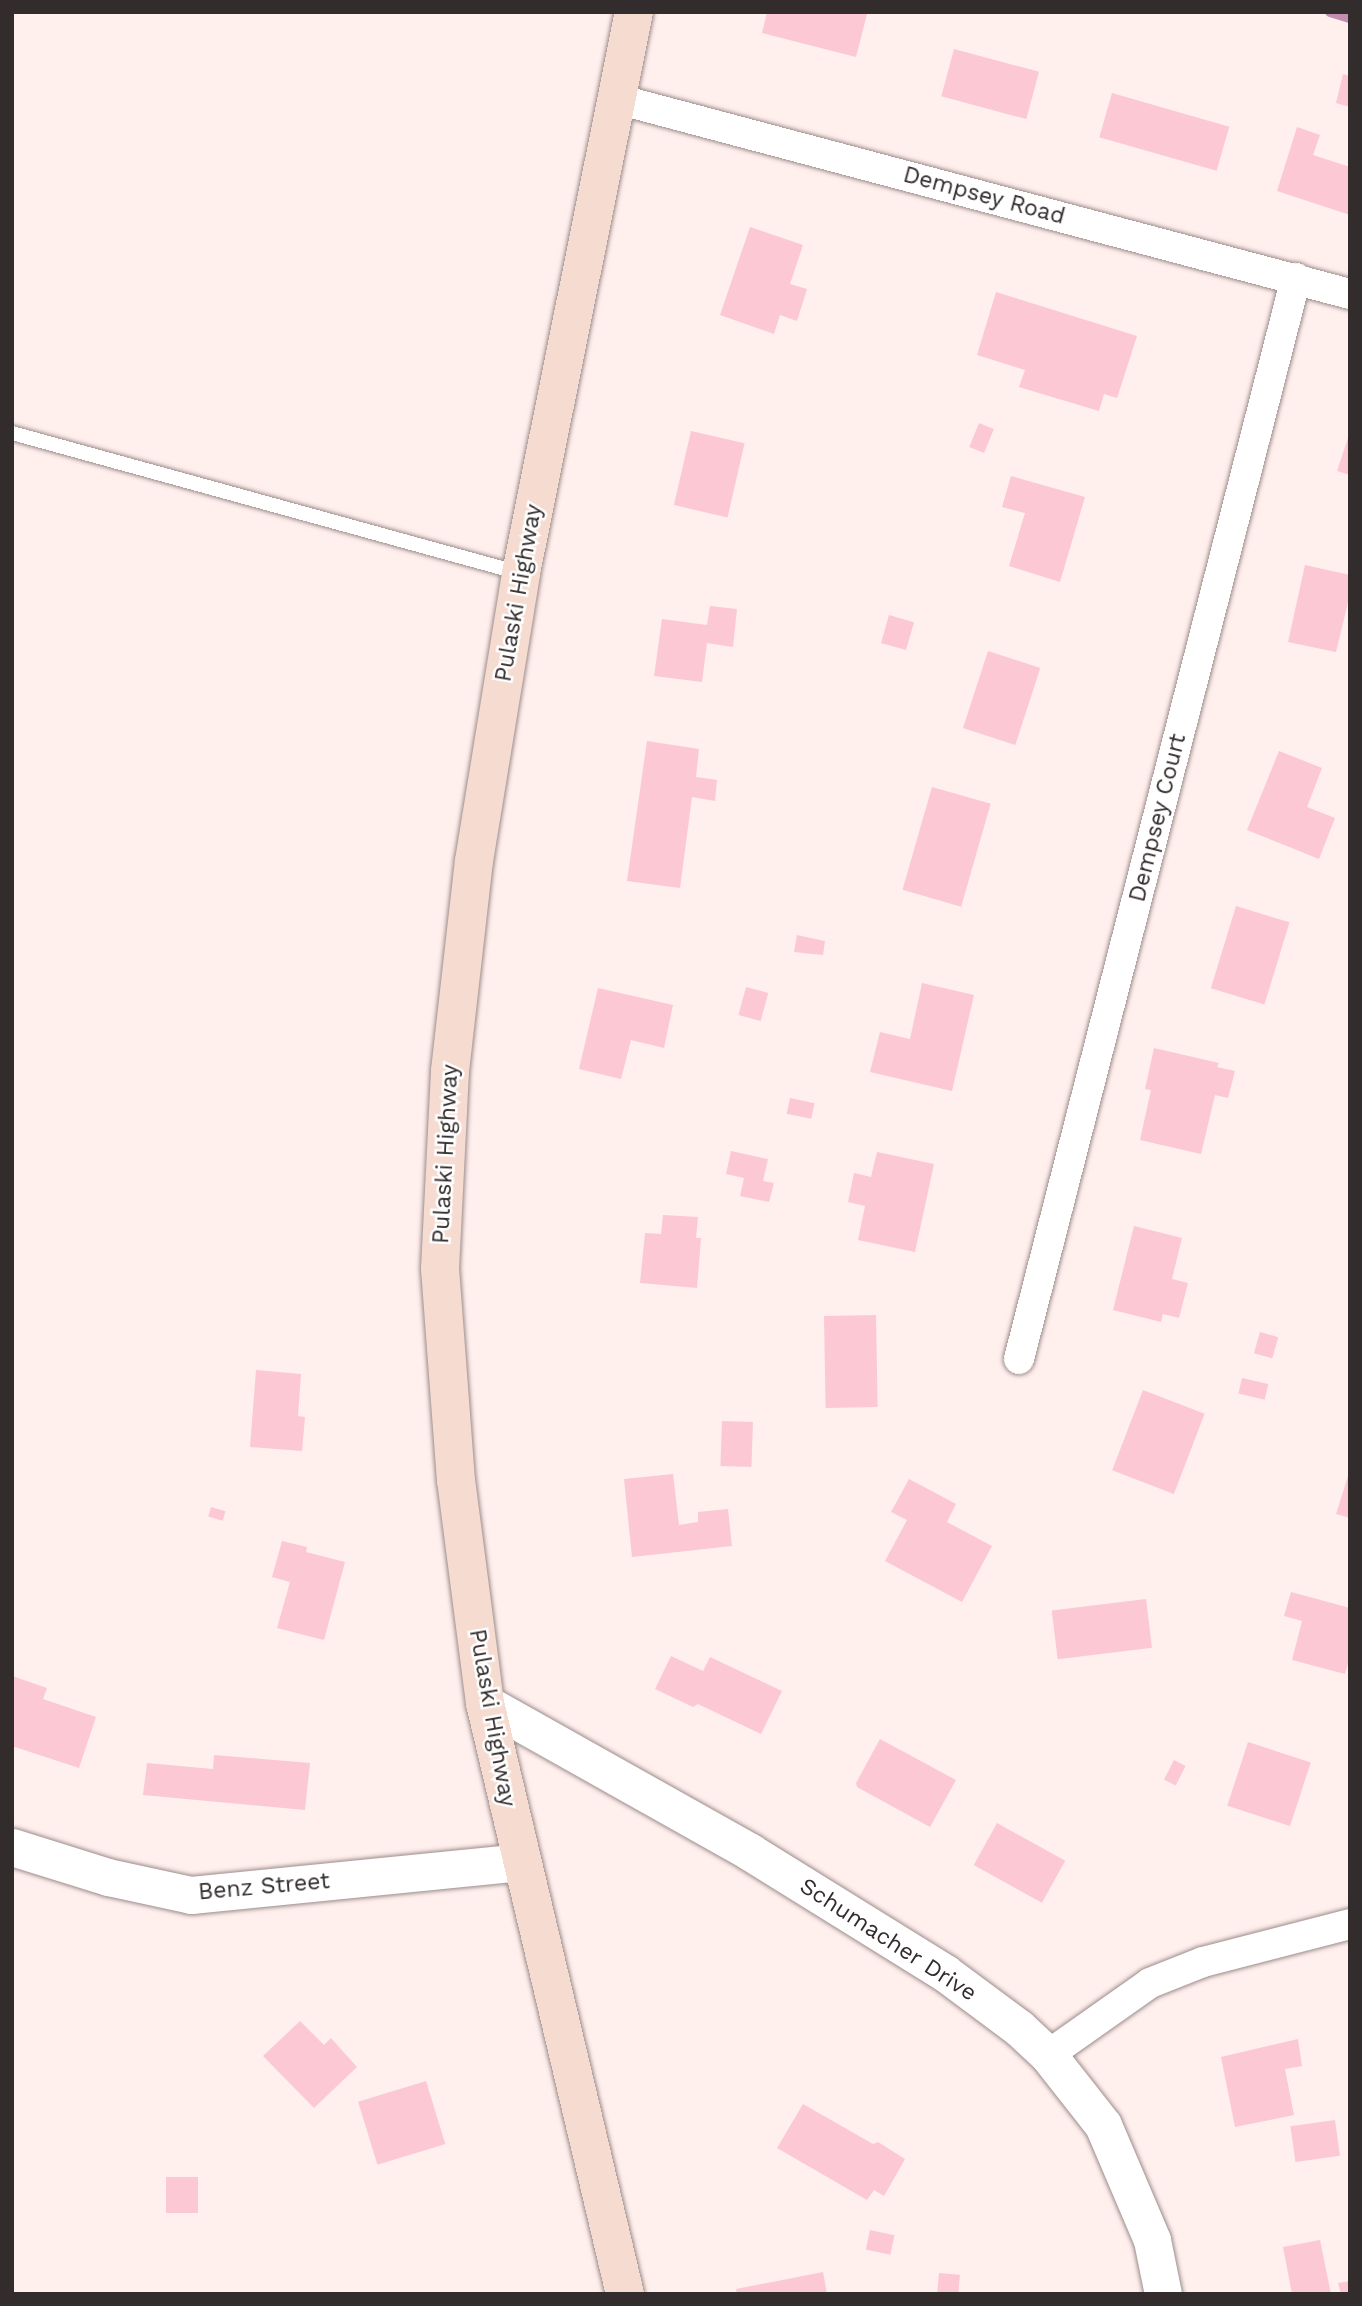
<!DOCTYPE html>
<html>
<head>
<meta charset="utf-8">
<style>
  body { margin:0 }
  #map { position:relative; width:1362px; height:2306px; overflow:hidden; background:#ffefed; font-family:"Work Sans",sans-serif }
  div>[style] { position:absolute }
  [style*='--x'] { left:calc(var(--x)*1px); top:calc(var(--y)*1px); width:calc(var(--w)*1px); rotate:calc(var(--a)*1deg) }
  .stream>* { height:10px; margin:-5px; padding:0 5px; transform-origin:5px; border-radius:5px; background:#c38eaf }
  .building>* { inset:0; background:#fcc8d4; transform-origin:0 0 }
  .roads { filter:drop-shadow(0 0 2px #9c8d8c) drop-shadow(0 0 2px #9c8d8c) }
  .service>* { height:14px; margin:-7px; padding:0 7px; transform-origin:7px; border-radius:7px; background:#fff }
  .minor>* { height:30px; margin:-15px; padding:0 15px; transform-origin:15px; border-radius:15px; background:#fff }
  .tertiary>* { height:37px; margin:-18.5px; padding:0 18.5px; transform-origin:18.5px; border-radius:18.5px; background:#fff }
  .secondary>* { height:38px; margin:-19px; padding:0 19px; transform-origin:19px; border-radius:19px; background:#f5dbd0 }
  span { translate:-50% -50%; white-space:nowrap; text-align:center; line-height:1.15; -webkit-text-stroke:5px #fff; paint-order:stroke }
  .street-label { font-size:23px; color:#322c2c }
  .frame { position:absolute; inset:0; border:14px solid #322c2c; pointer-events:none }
</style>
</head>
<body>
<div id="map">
  <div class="stream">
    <i style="--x:1330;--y:12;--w:21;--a:17"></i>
  </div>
  <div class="building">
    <i style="clip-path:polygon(767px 12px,861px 12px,867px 14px,856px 57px,762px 33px)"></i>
    <i style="left:954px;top:49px;width:88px;height:49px;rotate:15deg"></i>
    <i style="clip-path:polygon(1343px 74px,1350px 76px,1350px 107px,1336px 103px)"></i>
    <i style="left:1112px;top:93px;width:122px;height:46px;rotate:16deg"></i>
    <i style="clip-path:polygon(1297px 127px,1320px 135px,1313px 155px,1350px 167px,1350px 215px,1277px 191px)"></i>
    <i style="clip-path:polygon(750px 227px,803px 245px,790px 284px,807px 289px,797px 321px,780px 315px,774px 334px,720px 315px)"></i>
    <i style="clip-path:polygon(996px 292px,1137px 336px,1117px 398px,1104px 394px,1099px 411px,1019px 387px,1025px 370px,977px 355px)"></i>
    <i style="left:979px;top:423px;width:16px;height:26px;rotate:22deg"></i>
    <i style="left:691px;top:431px;width:55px;height:76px;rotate:13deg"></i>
    <i style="clip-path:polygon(1349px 435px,1350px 435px,1350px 475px,1337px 471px)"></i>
    <i style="clip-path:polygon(1011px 476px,1085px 497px,1060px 582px,1009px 566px,1025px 513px,1002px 507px)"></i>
    <i style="clip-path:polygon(1305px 565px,1350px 575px,1350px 594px,1336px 652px,1288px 642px)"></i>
    <i style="clip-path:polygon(710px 606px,737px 609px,733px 647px,707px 643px,702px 682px,654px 676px,662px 619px,707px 625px)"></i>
    <i style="left:889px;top:615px;width:26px;height:29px;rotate:16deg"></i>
    <i style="left:988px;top:651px;width:55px;height:81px;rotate:18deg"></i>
    <i style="clip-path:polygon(647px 741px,699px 749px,696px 777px,717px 780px,715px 801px,692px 797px,680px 888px,627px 881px)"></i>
    <i style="clip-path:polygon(1279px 751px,1322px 768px,1307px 807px,1335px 818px,1319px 859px,1247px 830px)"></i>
    <i style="left:932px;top:787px;width:61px;height:107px;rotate:16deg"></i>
    <i style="left:1236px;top:906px;width:56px;height:86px;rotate:17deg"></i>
    <i style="clip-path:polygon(797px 935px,825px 941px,823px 955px,794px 952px)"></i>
    <i style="clip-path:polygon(922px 983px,974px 995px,952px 1091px,870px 1072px,880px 1032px,910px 1039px)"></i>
    <i style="left:746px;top:987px;width:23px;height:29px;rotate:15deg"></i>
    <i style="clip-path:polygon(598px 988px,673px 1005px,664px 1048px,631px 1040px,621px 1079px,579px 1069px)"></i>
    <i style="clip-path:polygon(1154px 1048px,1219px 1063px,1217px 1067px,1235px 1071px,1228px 1098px,1215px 1095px,1201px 1154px,1140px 1140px,1151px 1090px,1145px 1089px)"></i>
    <i style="left:790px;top:1098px;width:25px;height:16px;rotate:12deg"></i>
    <i style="clip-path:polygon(731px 1151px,768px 1159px,763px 1181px,774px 1183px,769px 1202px,740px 1196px,744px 1178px,726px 1174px)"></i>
    <i style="clip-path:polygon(877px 1152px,934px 1164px,915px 1252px,858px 1240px,865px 1206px,848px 1202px,854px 1173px,871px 1177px)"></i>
    <i style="clip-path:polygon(663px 1215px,698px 1217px,696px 1238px,701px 1238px,697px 1288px,640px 1283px,645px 1233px,661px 1234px)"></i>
    <i style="clip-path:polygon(1134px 1226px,1182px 1238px,1172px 1279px,1188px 1283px,1179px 1318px,1163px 1314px,1161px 1322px,1113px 1310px)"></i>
    <i style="left:876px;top:1315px;width:92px;height:52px;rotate:89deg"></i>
    <i style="left:1260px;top:1332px;width:19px;height:22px;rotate:16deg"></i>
    <i style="clip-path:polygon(256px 1370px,301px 1374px,298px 1416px,305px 1417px,302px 1451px,250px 1447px)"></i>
    <i style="left:1242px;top:1378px;width:27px;height:16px;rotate:13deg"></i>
    <i style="left:1143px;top:1390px;width:66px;height:86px;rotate:21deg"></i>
    <i style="left:722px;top:1421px;width:31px;height:45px;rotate:2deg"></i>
    <i style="clip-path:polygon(1349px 1473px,1350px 1473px,1350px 1518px,1336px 1514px)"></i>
    <i style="clip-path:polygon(673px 1474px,679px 1525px,698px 1522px,698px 1512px,728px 1509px,732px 1546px,632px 1557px,624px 1479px)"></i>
    <i style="clip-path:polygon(909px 1479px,956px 1504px,947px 1522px,992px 1546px,962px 1602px,885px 1561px,907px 1520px,891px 1512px)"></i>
    <i style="left:211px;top:1507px;width:15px;height:10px;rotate:16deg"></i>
    <i style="clip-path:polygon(282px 1541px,307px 1547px,306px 1552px,345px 1562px,324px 1640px,277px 1628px,290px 1582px,272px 1577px)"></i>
    <i style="clip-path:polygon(1291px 1592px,1350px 1608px,1350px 1657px,1345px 1674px,1292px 1660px,1302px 1621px,1284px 1616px)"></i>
    <i style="left:1146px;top:1599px;width:49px;height:95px;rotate:83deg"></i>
    <i style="clip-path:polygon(671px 1656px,703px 1671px,710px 1657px,782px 1691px,761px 1734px,698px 1704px,693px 1707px,655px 1689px)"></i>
    <i style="clip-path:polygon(12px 1676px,47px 1688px,43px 1699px,96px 1717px,79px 1768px,12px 1746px)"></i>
    <i style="clip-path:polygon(880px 1739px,956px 1780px,930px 1827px,857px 1787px,856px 1783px)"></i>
    <i style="left:1248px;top:1742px;width:66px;height:67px;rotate:18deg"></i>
    <i style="clip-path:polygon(214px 1755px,310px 1763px,305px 1810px,143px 1795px,147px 1763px,213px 1769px)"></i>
    <i style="left:1174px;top:1760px;width:13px;height:22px;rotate:27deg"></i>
    <i style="left:997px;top:1823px;width:78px;height:48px;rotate:29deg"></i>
    <i style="clip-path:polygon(300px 2021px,324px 2045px,331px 2038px,357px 2067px,314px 2108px,263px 2056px)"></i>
    <i style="clip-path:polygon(1298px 2039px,1302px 2066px,1285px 2069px,1294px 2115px,1235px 2127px,1221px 2057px)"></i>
    <i style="left:426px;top:2081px;width:66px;height:71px;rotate:73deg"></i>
    <i style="clip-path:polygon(803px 2104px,873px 2144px,878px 2142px,905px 2159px,884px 2196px,874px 2190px,867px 2200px,777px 2148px)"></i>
    <i style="left:1335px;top:2120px;width:36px;height:45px;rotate:82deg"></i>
    <i style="left:166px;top:2177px;width:32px;height:36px"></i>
    <i style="left:870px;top:2230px;width:25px;height:20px;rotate:12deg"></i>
    <i style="clip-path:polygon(1320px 2240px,1331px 2294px,1292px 2294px,1283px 2247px)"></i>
    <i style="clip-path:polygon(823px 2272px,827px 2294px,737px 2294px,736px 2289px)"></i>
    <i style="left:939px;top:2273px;width:21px;height:21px;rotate:5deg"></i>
    <i style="clip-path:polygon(1350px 2281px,1350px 2294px,1341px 2294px,1338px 2283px)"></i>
  </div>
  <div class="roads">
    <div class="service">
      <i style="--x:12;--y:433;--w:527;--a:15.41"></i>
    </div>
    <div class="minor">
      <i style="--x:617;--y:99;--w:758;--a:14.9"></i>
      <i style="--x:1019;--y:1359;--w:1116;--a:-75.63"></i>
      <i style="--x:1048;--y:2055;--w:125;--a:-35.2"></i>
      <i style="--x:1150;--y:1983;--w:57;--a:-21.6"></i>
      <i style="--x:1203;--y:1962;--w:152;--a:-14.5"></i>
    </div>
    <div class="tertiary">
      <i style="--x:485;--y:1703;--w:304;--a:29.3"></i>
      <i style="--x:750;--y:1852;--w:229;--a:31.8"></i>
      <i style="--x:945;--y:1973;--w:92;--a:36.6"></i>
      <i style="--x:1019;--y:2028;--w:40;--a:43"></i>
      <i style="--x:1048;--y:2055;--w:89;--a:51.8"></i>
      <i style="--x:1103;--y:2125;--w:125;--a:66.9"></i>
      <i style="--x:1152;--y:2240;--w:55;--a:78.5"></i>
      <i style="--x:12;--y:1847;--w:101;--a:17.4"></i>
      <i style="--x:108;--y:1877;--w:85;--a:12.2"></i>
      <i style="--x:191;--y:1895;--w:331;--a:-5.7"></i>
    </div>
    <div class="secondary">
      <i style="--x:625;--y:2294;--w:607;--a:-103.33"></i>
      <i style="--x:485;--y:1703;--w:224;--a:-97.4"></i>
      <i style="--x:456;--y:1481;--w:213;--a:-94.3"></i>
      <i style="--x:440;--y:1269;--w:198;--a:-87.1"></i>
      <i style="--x:450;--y:1071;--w:211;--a:-83.5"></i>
      <i style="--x:474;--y:861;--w:292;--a:-80.7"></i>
      <i style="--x:521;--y:573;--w:572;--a:-78.61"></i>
    </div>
  </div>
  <div class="street-label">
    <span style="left:984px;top:196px;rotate:15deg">Dempsey Road</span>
    <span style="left:519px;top:593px;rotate:-80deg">Pulaski Highway</span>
    <span style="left:1158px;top:818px;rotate:-76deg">Dempsey Court</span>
    <span style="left:446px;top:1154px;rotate:-87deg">Pulaski Highway</span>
    <span style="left:492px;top:1718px;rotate:80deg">Pulaski Highway</span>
    <span style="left:264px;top:1887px;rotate:-5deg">Benz Street</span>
    <span style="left:888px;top:1940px;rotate:33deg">Schumacher Drive</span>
  </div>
  <div class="frame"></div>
</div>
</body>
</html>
